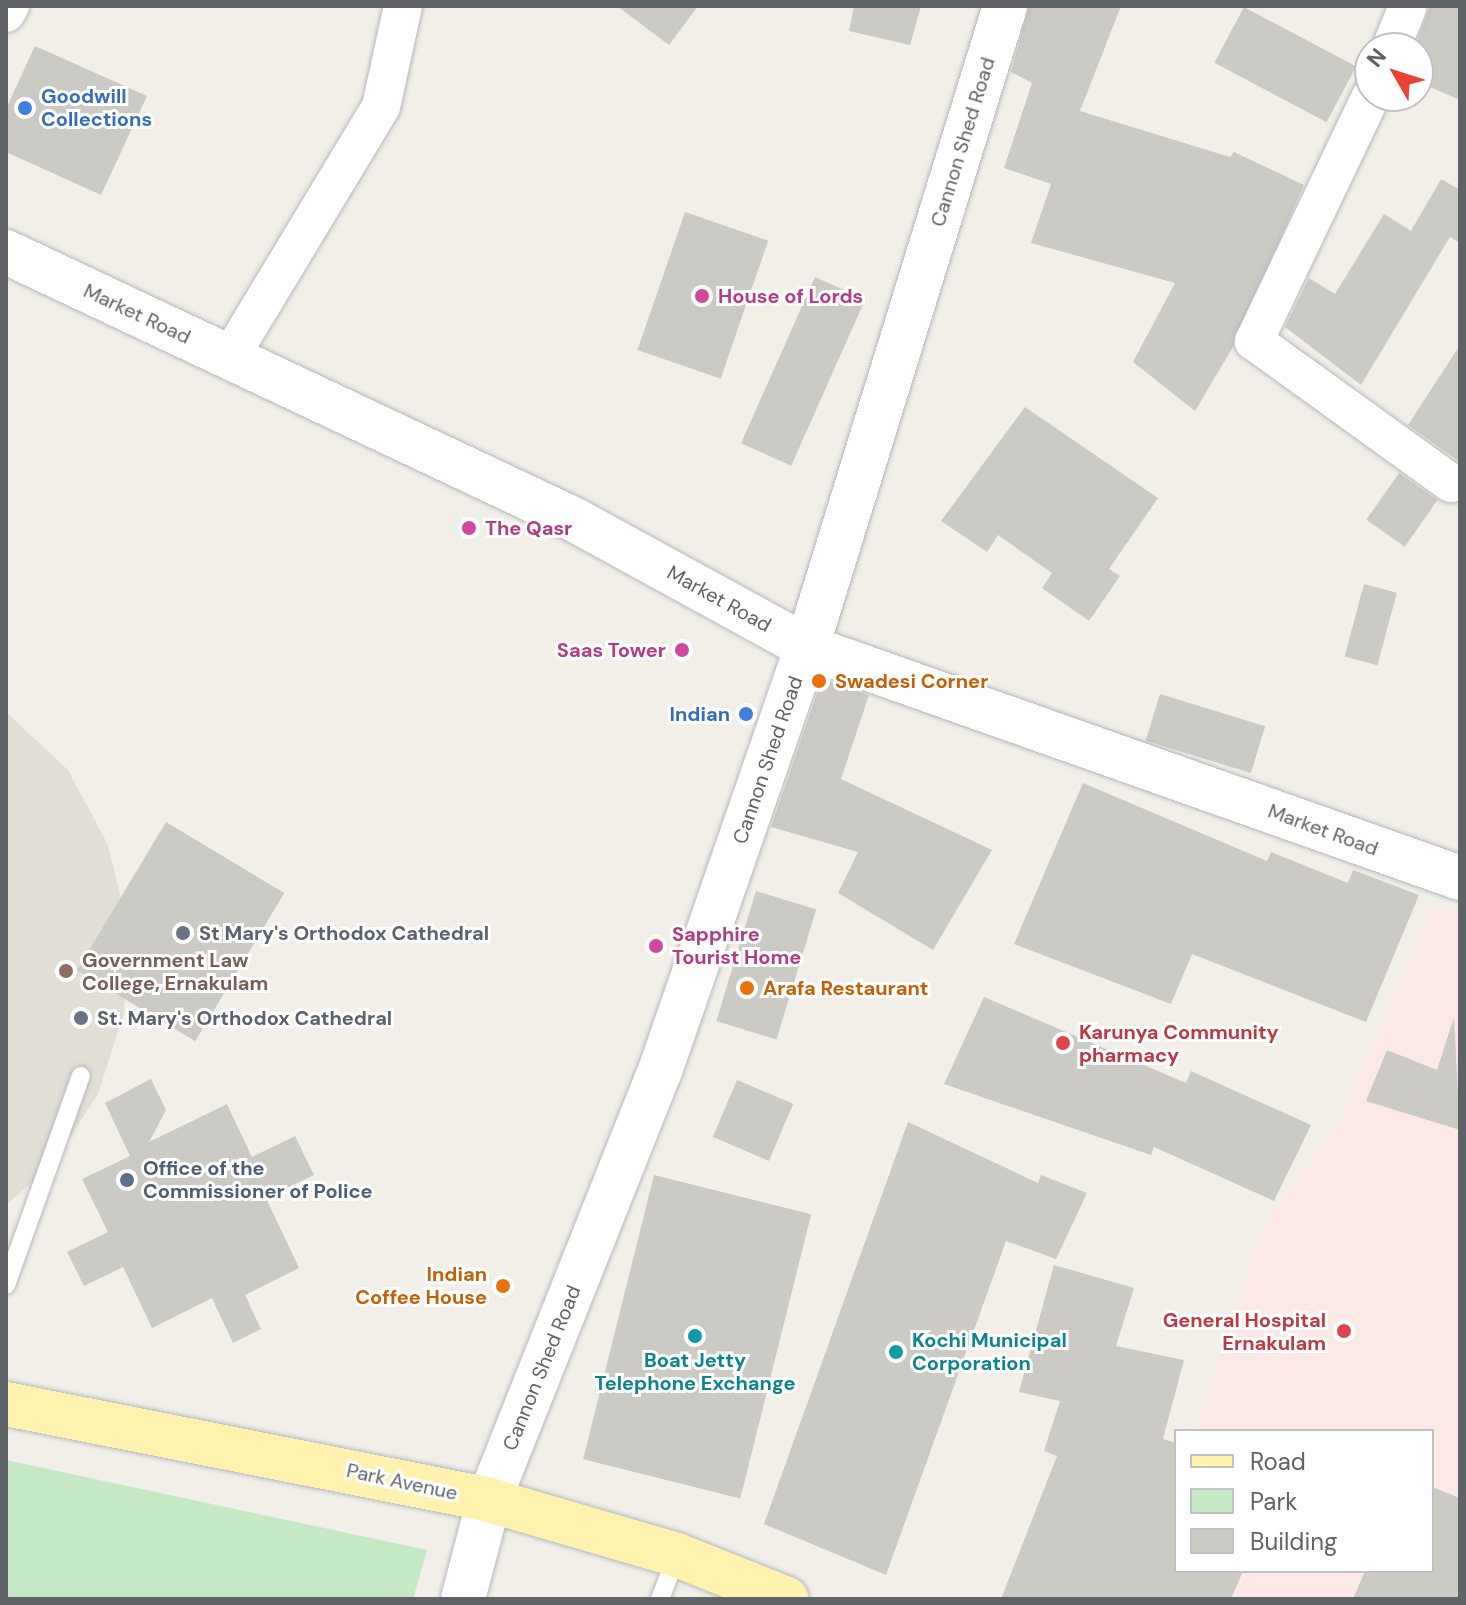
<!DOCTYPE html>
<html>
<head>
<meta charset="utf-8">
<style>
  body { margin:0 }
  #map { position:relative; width:1466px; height:1605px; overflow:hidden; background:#f1efe8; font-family:"DM Sans",sans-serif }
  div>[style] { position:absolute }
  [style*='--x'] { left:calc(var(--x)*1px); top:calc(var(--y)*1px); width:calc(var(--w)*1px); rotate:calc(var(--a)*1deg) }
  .education>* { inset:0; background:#e1ded6 }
  .medical>* { inset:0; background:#fce8e6 }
  .green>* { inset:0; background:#c5e8c5 }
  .building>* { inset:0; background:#cccac5; transform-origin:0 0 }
  .roads { filter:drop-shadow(0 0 2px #b5b8bc) drop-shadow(0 0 2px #b5b8bc) }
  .service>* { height:18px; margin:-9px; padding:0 9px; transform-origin:9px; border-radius:9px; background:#fff }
  .minor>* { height:38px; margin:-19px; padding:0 19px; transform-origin:19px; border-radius:19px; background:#fff }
  .tertiary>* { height:44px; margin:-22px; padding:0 22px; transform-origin:22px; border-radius:22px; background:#fff }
  .primary>* { height:44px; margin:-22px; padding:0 22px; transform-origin:22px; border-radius:22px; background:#fff2af }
  .dots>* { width:22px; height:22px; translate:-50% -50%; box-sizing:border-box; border:4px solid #fff; border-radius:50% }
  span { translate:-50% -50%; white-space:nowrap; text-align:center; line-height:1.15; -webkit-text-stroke:6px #fff; paint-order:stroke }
  .shop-label { font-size:20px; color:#366cbe; font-weight:700 }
  .left { translate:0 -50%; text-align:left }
  .right { translate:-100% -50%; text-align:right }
  .street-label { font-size:20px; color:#5f6368 }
  .hotel-label { font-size:20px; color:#b23c85; font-weight:700 }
  .food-label { font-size:20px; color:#c56008; font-weight:700 }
  .worship-label { font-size:20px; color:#5b616d; font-weight:700 }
  .education-label { font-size:20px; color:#785e54; font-weight:700 }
  .health-label { font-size:20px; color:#be3a42; font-weight:700 }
  .service-label { font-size:20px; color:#4e5e75; font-weight:700 }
  .culture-label { font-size:20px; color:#0d838f; font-weight:700 }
  .frame { position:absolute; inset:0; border:8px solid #5f6368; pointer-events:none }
  .legend { position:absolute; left:1174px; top:1429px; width:260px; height:144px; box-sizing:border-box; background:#fff; border:2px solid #bfc1c3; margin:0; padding:10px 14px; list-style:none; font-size:24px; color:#5f6368 }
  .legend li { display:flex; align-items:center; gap:16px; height:40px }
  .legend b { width:40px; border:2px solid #bfc1c3 }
  .north { position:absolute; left:1354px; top:32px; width:80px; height:80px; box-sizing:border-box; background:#fff; border:2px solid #bfc1c3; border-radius:50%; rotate:309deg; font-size:22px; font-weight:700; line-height:32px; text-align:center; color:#5f6368 }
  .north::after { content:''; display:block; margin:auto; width:28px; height:36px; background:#ea4335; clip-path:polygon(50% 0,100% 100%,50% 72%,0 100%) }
</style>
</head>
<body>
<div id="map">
  <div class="education">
    <i style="clip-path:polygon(6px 712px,68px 770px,108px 845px,128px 928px,124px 1013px,98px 1094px,51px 1166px,6px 1205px)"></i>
  </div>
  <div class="medical">
    <i style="clip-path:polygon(1432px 907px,1460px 916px,1460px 1599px,1141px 1599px,1176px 1571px,1432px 1571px,1432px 1431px,1195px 1431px,1260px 1232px,1338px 1123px)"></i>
  </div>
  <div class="green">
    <i style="clip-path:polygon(6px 1460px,427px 1550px,413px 1599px,6px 1599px)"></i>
  </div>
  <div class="building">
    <i style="clip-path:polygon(617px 6px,698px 6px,669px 45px)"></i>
    <i style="clip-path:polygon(854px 6px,921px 6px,910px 45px,849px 31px)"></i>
    <i style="clip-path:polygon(1029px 6px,1121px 6px,1080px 111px,1230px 157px,1234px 152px,1304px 185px,1233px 347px,1195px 411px,1133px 362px,1175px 283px,1031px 243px,1051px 184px,1004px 168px,1032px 83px,1011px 72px)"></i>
    <i style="clip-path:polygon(1430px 6px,1460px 6px,1460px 100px,1418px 82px,1415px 48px)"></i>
    <i style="left:1244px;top:7px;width:127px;height:63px;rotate:28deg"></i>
    <i style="clip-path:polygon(35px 46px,147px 96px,101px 195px,6px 152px,6px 109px)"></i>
    <i style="clip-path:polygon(1441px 179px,1460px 190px,1460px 243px,1450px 237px,1361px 385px,1285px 327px,1309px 278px,1335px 294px,1384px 214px,1411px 231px)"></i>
    <i style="left:685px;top:212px;width:88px;height:146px;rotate:19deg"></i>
    <i style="left:815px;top:277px;width:55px;height:182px;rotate:24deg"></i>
    <i style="clip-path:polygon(1460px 345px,1460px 462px,1408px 425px)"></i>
    <i style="clip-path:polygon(1025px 407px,1158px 498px,1109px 569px,1120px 576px,1089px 621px,1042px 588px,1052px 573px,998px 535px,987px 552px,941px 521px)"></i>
    <i style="left:1399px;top:473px;width:47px;height:57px;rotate:35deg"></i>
    <i style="left:1364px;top:584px;width:34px;height:75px;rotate:15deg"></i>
    <i style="clip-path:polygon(822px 679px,869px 695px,841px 779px,992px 850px,933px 950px,838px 893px,858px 852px,771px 827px)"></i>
    <i style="left:1160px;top:694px;width:110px;height:49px;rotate:17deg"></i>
    <i style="clip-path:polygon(1083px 783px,1267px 861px,1271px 852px,1348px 883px,1353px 870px,1419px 895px,1366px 1022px,1192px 954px,1171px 1004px,1014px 944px)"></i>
    <i style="left:166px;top:822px;width:138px;height:173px;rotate:31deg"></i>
    <i style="left:756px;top:891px;width:63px;height:136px;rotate:17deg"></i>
    <i style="clip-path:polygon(984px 997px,1186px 1083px,1191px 1071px,1311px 1125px,1274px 1201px,1154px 1147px,1151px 1155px,944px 1084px)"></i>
    <i style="clip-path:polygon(1454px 1017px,1460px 1130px,1366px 1101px,1387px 1050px,1437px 1070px)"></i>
    <i style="clip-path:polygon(151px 1079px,166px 1110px,149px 1142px,227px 1104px,252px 1157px,295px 1136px,314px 1175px,266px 1198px,299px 1268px,245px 1295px,261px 1329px,233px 1343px,212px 1298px,152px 1328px,123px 1267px,84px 1286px,67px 1252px,108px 1232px,82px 1179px,130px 1156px,105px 1103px)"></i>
    <i style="left:737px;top:1080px;width:61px;height:62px;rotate:23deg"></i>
    <i style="clip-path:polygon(908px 1122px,1038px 1183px,1041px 1175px,1087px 1193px,1056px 1259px,1006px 1241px,886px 1575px,764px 1524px)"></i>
    <i style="left:654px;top:1175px;width:162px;height:293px;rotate:14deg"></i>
    <i style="clip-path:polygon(1054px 1265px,1134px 1288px,1116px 1346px,1184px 1360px,1163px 1439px,1176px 1443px,1176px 1571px,1243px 1571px,1231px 1599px,1001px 1599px,1057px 1456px,1044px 1451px,1060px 1401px,1019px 1392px)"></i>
    <i style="clip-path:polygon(1432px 1487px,1460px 1498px,1460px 1599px,1353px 1599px,1365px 1571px,1432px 1571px)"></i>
  </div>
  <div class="roads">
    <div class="service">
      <i style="--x:6;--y:1285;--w:222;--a:-70.3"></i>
      <i style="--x:660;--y:1599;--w:47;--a:-68.9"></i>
    </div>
    <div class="minor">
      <i style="--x:6;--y:13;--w:8;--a:-60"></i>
      <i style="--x:1391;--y:48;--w:45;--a:-68"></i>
      <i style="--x:1371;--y:96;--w:272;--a:115.5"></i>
      <i style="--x:1254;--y:341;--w:243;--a:35.8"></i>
      <i style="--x:230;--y:357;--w:292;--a:-58.9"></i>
      <i style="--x:381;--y:107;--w:103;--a:-77.7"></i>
    </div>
    <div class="tertiary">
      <i style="--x:6;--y:252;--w:629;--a:25.22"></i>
      <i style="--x:575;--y:520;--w:264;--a:28.7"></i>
      <i style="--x:807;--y:647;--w:693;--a:19.48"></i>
      <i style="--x:463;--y:1599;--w:102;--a:-75.3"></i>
      <i style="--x:489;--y:1500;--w:462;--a:-68.3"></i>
      <i style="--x:660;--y:1071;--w:449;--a:-70.9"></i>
      <i style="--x:807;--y:647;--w:671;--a:-72.83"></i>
    </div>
    <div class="primary">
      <i style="--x:6;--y:1404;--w:492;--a:11.2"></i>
      <i style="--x:489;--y:1500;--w:196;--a:16.3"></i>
      <i style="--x:677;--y:1555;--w:118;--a:21.8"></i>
    </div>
  </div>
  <div class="dots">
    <i style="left:25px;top:108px;background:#3f7fe0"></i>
    <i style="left:702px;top:296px;background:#d1479c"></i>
    <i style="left:469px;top:528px;background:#d1479c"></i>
    <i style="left:682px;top:650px;background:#d1479c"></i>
    <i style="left:819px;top:681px;background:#e8710a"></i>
    <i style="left:746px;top:714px;background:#3f7fe0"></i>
    <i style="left:183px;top:933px;background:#6b7280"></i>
    <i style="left:656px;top:946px;background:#d1479c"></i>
    <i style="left:66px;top:971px;background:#8d6e63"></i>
    <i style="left:747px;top:988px;background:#e8710a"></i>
    <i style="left:81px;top:1018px;background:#6b7280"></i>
    <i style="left:1063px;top:1043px;background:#e0444e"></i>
    <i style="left:127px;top:1180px;background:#5c6f8a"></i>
    <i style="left:503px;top:1286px;background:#e8710a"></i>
    <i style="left:1344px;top:1331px;background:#e0444e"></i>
    <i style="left:695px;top:1336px;background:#0f9aa8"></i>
    <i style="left:896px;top:1352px;background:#0f9aa8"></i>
  </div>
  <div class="shop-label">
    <span class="left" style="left:41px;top:108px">Goodwill<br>Collections</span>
    <span class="right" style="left:730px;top:714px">Indian</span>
  </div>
  <div class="street-label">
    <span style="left:963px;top:142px;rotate:-73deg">Cannon Shed Road</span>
    <span style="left:137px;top:314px;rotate:25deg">Market Road</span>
    <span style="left:719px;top:599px;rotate:29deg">Market Road</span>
    <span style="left:768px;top:760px;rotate:-71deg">Cannon Shed Road</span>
    <span style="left:1323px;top:830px;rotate:20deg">Market Road</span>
    <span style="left:542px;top:1368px;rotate:-68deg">Cannon Shed Road</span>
    <span style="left:402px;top:1482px;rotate:12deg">Park Avenue</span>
  </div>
  <div class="hotel-label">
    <span class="left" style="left:718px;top:296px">House of Lords</span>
    <span class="left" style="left:485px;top:528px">The Qasr</span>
    <span class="right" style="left:666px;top:650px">Saas Tower</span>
    <span class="left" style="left:672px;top:946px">Sapphire<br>Tourist Home</span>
  </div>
  <div class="food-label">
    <span class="left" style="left:835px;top:681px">Swadesi Corner</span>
    <span class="left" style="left:763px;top:988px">Arafa Restaurant</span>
    <span class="right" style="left:487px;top:1286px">Indian<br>Coffee House</span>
  </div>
  <div class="worship-label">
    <span class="left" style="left:199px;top:933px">St Mary's Orthodox Cathedral</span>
    <span class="left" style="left:97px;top:1018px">St. Mary's Orthodox Cathedral</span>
  </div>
  <div class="education-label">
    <span class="left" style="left:82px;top:972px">Government Law<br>College, Ernakulam</span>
  </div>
  <div class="health-label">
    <span class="left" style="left:1079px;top:1044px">Karunya Community<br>pharmacy</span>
    <span class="right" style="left:1326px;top:1332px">General Hospital<br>Ernakulam</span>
  </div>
  <div class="service-label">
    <span class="left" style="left:143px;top:1180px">Office of the<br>Commissioner of Police</span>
  </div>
  <div class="culture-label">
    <span class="left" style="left:912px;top:1352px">Kochi Municipal<br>Corporation</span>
    <span style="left:695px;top:1372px">Boat Jetty<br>Telephone Exchange</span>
  </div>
  <div class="frame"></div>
  <ul class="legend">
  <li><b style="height:10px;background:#fff2af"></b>Road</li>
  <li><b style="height:22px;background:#c5e8c5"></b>Park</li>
  <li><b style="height:22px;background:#cccac5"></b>Building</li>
  </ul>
  <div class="north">N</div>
</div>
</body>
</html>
